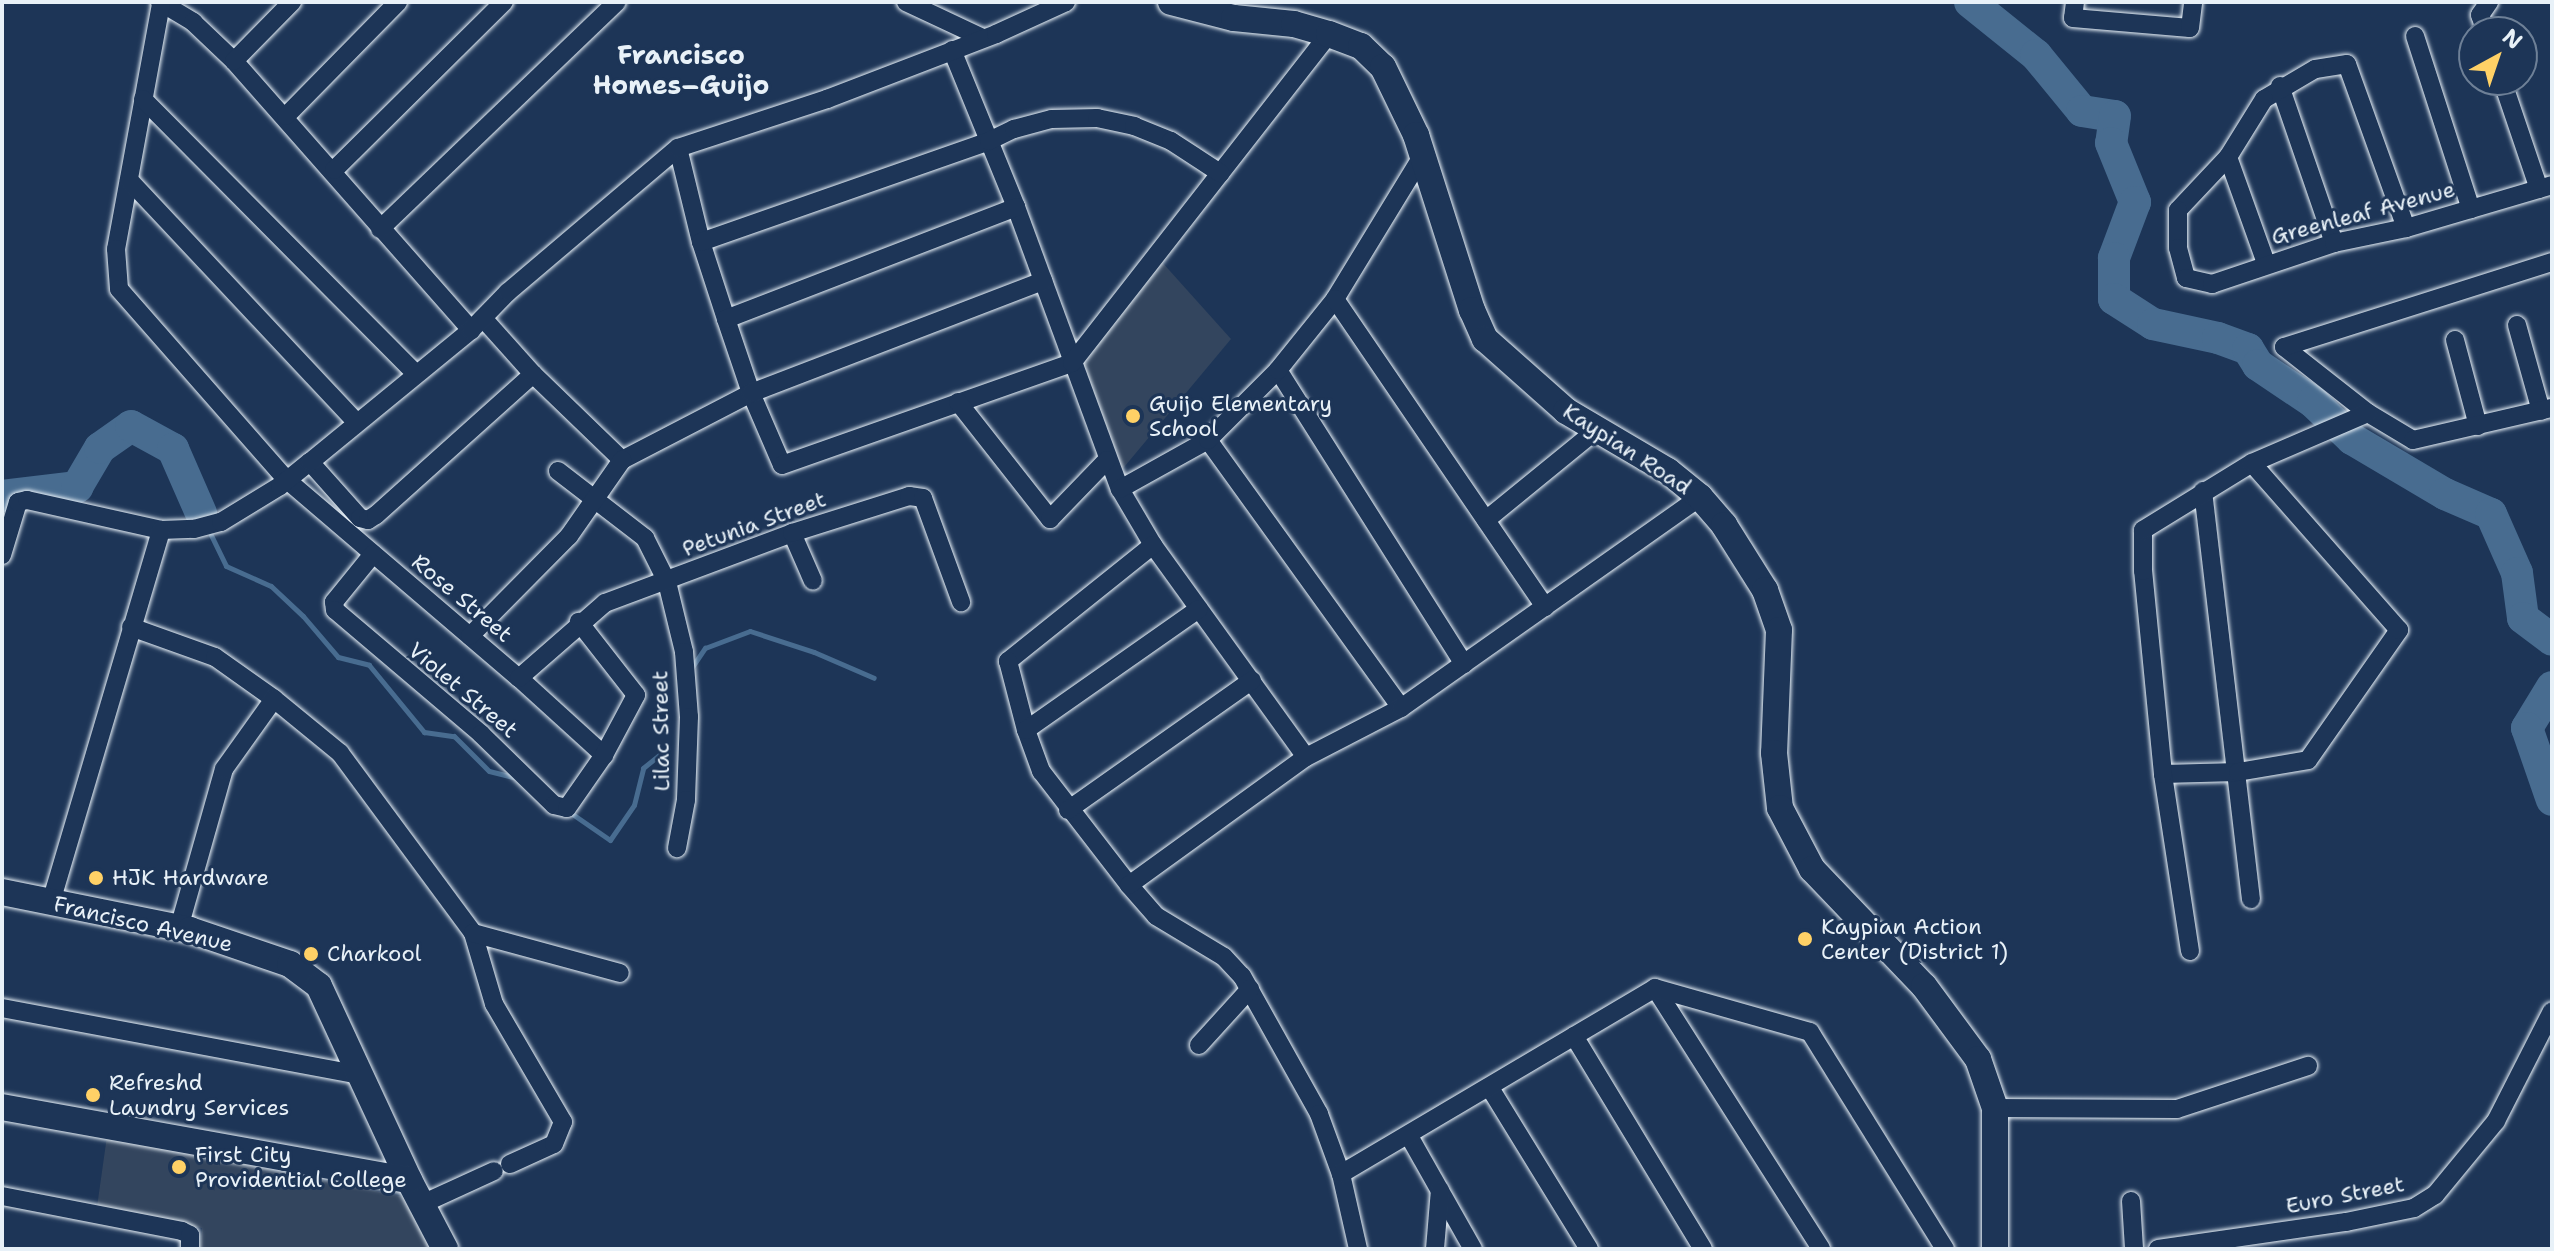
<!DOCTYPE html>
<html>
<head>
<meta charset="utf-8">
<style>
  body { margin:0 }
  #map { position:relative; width:2554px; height:1251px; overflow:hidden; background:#1d3557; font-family:"Shantell Sans",sans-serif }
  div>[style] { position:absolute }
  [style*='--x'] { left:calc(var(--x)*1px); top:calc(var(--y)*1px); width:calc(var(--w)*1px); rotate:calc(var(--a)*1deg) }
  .built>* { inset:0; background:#33455e }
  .stream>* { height:5px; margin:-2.5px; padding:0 2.5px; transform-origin:2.5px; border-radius:2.5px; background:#486c90 }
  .river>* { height:32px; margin:-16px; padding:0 16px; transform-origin:16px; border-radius:16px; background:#486c90 }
  .roads { filter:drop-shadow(0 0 2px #e8f1f8) drop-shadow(0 0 2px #e8f1f8) }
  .street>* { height:18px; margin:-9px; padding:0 9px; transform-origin:9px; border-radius:9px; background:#1d3557 }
  .secondary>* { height:26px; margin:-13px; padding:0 13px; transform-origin:13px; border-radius:13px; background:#1d3557 }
  .dots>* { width:22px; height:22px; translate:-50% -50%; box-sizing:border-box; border:4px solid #1d3557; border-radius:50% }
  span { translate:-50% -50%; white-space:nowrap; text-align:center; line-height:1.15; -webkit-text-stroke:6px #1d3557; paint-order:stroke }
  .street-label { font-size:22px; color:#e8f1f8 }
  .poi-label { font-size:22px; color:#e8f1f8 }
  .left { translate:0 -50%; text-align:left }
  .quarter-label { font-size:26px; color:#e8f1f8; font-weight:700 }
  .frame { position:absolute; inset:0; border:4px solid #e8f1f8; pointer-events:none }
  .north { position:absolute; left:2458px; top:16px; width:80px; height:80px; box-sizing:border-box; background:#1d3557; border:2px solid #6e8097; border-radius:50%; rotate:40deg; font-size:22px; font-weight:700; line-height:32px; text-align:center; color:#e8f1f8 }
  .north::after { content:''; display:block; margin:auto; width:28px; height:36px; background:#ffd166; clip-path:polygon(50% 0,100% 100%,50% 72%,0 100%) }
</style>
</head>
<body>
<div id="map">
  <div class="built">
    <i style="clip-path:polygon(1161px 261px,1231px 339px,1120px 472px,1079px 361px)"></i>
    <i style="clip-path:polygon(107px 1136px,404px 1197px,431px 1249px,200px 1249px,202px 1228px,97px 1207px)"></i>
  </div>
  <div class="stream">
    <i style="--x:211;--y:535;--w:34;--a:64"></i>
    <i style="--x:226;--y:566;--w:49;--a:24"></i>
    <i style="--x:271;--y:586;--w:44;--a:43.2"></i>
    <i style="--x:303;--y:616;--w:54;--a:49.5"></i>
    <i style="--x:338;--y:657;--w:32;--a:14"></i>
    <i style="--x:369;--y:665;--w:87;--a:50.6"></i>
    <i style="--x:424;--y:732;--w:30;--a:8"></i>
    <i style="--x:454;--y:736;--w:49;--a:45"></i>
    <i style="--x:489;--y:771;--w:29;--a:14"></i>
    <i style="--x:690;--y:670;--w:27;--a:-56"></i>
    <i style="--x:705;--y:648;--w:48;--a:-20.7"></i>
    <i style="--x:750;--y:631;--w:67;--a:18.2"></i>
    <i style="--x:814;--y:652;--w:65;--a:23.4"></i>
    <i style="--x:568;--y:811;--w:51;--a:34.6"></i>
    <i style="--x:610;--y:840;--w:42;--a:-55.6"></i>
    <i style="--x:634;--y:805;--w:38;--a:-76"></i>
    <i style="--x:643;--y:768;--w:32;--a:-39"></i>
  </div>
  <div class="river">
    <i style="--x:1970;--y:2;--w:85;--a:38.8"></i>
    <i style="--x:2036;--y:55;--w:72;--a:50.6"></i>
    <i style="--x:2082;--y:111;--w:33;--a:9"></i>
    <i style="--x:2115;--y:116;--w:27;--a:98"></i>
    <i style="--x:2111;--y:143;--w:64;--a:67.9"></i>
    <i style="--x:2135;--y:202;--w:60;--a:110.6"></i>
    <i style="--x:2114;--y:258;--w:41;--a:90"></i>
    <i style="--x:2114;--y:299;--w:46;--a:32.7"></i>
    <i style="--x:2153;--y:324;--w:66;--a:12.2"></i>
    <i style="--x:2218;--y:338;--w:32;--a:20"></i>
    <i style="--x:2248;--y:349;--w:19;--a:58"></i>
    <i style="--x:2258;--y:365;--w:66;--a:33.9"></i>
    <i style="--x:2313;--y:402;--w:54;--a:43.5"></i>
    <i style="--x:2352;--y:439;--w:108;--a:30.6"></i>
    <i style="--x:2445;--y:494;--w:50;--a:23.5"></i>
    <i style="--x:2491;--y:514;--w:64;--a:66.2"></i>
    <i style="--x:2517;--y:573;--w:45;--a:82.4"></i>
    <i style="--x:2523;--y:618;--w:36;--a:37"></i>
    <i style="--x:2;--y:496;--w:76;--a:-6.8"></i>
    <i style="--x:77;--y:487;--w:45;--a:-59.5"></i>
    <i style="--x:100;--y:448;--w:38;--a:-35"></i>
    <i style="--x:131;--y:426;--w:48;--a:28.7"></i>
    <i style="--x:173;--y:449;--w:70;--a:66.4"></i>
    <i style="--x:2552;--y:687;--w:48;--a:121.4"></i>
    <i style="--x:2527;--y:728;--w:76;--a:70.9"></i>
  </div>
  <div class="roads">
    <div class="street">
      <i style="--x:160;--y:2;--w:39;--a:31"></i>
      <i style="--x:193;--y:22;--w:57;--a:43.6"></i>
      <i style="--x:234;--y:61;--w:359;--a:48.6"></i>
      <i style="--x:906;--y:2;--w:85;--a:25.1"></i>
      <i style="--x:2075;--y:2;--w:16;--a:97"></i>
      <i style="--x:2073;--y:18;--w:117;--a:4.9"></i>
      <i style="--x:2190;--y:28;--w:26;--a:-83"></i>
      <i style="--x:161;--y:4;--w:249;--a:100.4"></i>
      <i style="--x:116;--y:249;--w:40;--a:85.7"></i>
      <i style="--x:119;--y:289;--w:254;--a:48.7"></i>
      <i style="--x:287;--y:480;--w:305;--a:40.5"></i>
      <i style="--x:519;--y:678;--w:115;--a:42.2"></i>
      <i style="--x:2486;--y:32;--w:18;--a:-109"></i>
      <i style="--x:2480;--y:15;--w:16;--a:-55"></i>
      <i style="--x:2415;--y:36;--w:182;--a:72.1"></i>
      <i style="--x:952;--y:50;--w:170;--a:67.8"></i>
      <i style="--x:1016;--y:207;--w:301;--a:69.8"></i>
      <i style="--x:1120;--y:489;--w:65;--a:59.5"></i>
      <i style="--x:1153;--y:545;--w:261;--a:54.2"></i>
      <i style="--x:234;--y:61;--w:83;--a:-45.5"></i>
      <i style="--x:2502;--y:80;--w:115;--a:71.3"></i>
      <i style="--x:2280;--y:86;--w:166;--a:71"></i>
      <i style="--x:143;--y:99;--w:386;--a:45.2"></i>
      <i style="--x:286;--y:116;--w:160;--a:-45.5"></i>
      <i style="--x:678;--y:148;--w:97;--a:76.3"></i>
      <i style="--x:701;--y:242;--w:81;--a:72"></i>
      <i style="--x:726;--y:319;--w:78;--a:71.3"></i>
      <i style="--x:751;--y:393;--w:78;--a:66.7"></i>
      <i style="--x:782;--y:465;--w:307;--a:-19.4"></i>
      <i style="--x:1072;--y:363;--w:417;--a:-52"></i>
      <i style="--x:2228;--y:157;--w:113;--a:70.3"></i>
      <i style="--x:334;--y:170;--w:239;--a:-44.7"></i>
      <i style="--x:129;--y:180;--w:332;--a:46.8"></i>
      <i style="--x:2406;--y:228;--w:174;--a:-109.8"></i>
      <i style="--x:2347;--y:64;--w:32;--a:171"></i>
      <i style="--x:2315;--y:69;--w:59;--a:149.5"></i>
      <i style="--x:2264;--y:99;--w:68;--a:121.8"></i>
      <i style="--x:2228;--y:157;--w:73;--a:133.3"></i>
      <i style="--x:2178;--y:210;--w:38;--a:90"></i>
      <i style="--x:2178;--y:248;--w:31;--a:75"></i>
      <i style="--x:2186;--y:278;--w:27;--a:13"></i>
      <i style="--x:2212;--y:284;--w:129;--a:-18.6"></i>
      <i style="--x:2334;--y:243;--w:74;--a:-11.8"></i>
      <i style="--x:2406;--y:228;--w:152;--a:-16.4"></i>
      <i style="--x:380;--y:229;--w:328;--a:-43.8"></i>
      <i style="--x:701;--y:242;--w:305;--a:-19.3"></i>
      <i style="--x:989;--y:141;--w:28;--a:-26"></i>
      <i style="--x:1014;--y:129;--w:39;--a:-15"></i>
      <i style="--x:1052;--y:119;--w:45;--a:-1.3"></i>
      <i style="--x:1097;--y:118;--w:38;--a:12"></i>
      <i style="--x:1134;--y:126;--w:40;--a:22"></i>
      <i style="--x:1171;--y:141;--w:59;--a:33.1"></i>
      <i style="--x:1335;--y:299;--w:169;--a:-58.6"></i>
      <i style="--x:726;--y:319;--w:311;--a:-21.1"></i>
      <i style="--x:2517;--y:325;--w:89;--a:74.4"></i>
      <i style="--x:2455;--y:340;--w:89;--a:75"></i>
      <i style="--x:2284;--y:347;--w:107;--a:38.2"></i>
      <i style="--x:2368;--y:413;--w:52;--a:31"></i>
      <i style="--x:2413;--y:440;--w:143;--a:-13"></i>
      <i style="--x:2284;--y:347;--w:281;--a:-17.6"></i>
      <i style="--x:1278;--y:370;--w:348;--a:57.7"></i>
      <i style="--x:533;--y:374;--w:124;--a:44"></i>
      <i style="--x:622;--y:460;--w:145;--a:-27.4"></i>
      <i style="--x:751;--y:393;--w:313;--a:-21"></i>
      <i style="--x:958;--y:402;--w:149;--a:51.8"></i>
      <i style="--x:1050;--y:519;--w:82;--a:-46"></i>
      <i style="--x:1208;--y:440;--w:330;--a:54.2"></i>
      <i style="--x:310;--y:462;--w:75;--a:48.2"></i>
      <i style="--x:360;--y:518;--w:8;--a:14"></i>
      <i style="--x:368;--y:520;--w:9;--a:-32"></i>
      <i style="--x:376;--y:515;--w:211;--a:-41.9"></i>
      <i style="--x:533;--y:374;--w:75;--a:-131.8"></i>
      <i style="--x:558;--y:471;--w:110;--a:37.6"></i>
      <i style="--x:645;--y:538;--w:49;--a:63.4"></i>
      <i style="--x:667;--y:582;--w:72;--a:76.3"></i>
      <i style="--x:684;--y:652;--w:65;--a:85.6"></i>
      <i style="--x:689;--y:717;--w:83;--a:92.1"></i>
      <i style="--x:686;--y:800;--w:49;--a:100.6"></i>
      <i style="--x:1120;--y:489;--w:101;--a:-29.1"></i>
      <i style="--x:1208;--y:440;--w:99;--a:-45"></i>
      <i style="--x:1278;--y:370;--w:91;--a:-51.2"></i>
      <i style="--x:1335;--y:299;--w:373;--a:55.7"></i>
      <i style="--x:2203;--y:491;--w:411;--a:83.3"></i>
      <i style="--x:1486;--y:520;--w:141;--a:-39.2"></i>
      <i style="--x:792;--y:533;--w:52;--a:66.4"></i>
      <i style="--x:1153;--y:545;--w:186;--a:141.3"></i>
      <i style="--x:1008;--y:661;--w:71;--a:75.4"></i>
      <i style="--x:1026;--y:730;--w:44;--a:69.9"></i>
      <i style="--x:1041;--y:771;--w:144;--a:52.3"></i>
      <i style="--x:1129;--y:885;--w:41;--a:48.9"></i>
      <i style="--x:1156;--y:916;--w:79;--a:31.1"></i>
      <i style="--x:1224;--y:957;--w:26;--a:47"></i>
      <i style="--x:1242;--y:976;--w:158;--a:60.8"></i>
      <i style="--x:1319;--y:1114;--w:64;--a:69.9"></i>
      <i style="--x:1341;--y:1174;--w:77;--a:77.2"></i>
      <i style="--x:373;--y:554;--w:62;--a:129.1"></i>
      <i style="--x:334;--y:602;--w:8;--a:83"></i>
      <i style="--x:335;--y:610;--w:192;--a:40.3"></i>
      <i style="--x:481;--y:734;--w:102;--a:44.2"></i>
      <i style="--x:554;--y:805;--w:13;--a:13"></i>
      <i style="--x:567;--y:808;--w:65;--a:-55.1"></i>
      <i style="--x:604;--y:755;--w:68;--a:-61.9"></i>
      <i style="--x:636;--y:695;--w:93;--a:-128"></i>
      <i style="--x:2;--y:555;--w:55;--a:-73.2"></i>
      <i style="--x:18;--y:502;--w:9;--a:-13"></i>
      <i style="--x:27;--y:500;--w:137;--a:12.6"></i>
      <i style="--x:161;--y:530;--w:33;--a:-2"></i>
      <i style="--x:194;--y:529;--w:28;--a:-15"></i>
      <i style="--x:221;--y:522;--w:69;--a:-31.4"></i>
      <i style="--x:280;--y:486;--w:38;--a:-39"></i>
      <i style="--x:310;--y:462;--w:208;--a:-39.3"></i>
      <i style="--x:471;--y:330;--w:53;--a:-45.8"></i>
      <i style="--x:508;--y:292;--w:223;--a:-40.3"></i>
      <i style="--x:678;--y:148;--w:157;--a:-18.2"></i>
      <i style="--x:827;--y:99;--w:181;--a:-21"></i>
      <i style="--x:996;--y:34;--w:77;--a:-24.6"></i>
      <i style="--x:131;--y:627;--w:89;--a:19.7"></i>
      <i style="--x:215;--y:657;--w:72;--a:35.4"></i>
      <i style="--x:274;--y:699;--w:85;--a:39.3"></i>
      <i style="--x:340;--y:753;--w:224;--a:53.5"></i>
      <i style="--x:470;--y:636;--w:141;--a:-45.3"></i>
      <i style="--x:569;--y:536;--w:93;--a:-55.1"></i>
      <i style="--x:519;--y:678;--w:114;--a:-41.1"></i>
      <i style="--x:605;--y:603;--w:200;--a:-20.5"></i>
      <i style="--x:792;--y:533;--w:123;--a:-17.5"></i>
      <i style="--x:909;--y:496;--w:14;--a:8"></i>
      <i style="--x:923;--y:498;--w:111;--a:69.9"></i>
      <i style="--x:1026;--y:730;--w:211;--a:-35"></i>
      <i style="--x:2163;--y:774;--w:75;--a:-1.5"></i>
      <i style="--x:2238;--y:772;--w:71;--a:-9.7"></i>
      <i style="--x:2308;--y:760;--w:159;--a:-55"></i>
      <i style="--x:2399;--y:630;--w:222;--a:-131.4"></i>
      <i style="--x:1068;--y:810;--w:225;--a:-35.2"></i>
      <i style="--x:1129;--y:885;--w:218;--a:-35.9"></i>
      <i style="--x:1306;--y:757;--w:107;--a:-27.3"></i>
      <i style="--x:1401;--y:708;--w:366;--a:-35.2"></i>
      <i style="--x:51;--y:902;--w:388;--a:-73.5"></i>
      <i style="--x:179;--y:928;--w:165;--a:-74.2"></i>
      <i style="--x:224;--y:769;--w:86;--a:-54.5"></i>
      <i style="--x:2190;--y:951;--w:179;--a:-98.7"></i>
      <i style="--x:2163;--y:774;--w:204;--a:-95.6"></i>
      <i style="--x:2143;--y:571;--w:41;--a:-90"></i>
      <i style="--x:2143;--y:530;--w:128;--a:-31.6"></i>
      <i style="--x:2252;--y:463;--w:126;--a:-23.3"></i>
      <i style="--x:1655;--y:988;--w:309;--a:57.5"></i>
      <i style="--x:2;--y:1008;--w:364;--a:10.6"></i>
      <i style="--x:1574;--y:1036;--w:249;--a:58.8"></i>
      <i style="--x:1199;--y:1045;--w:76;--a:-47.7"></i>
      <i style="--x:1490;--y:1088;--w:189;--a:58.4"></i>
      <i style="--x:1995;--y:1108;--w:182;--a:0.3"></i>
      <i style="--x:2177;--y:1109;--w:138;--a:-18.2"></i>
      <i style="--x:1409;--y:1136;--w:130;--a:60.5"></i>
      <i style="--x:510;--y:1164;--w:48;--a:-24.4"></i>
      <i style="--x:554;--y:1144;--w:24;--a:-68"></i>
      <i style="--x:563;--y:1122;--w:137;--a:-120.3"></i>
      <i style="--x:494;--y:1004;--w:74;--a:-106.5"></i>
      <i style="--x:473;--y:933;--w:152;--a:15.2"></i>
      <i style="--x:1341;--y:1174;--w:365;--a:-30.6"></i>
      <i style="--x:1655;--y:988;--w:161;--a:15.8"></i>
      <i style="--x:1810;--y:1032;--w:256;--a:58.1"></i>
      <i style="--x:2;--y:1196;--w:183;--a:11"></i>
      <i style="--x:182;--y:1231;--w:9;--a:27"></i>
      <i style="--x:190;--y:1235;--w:14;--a:90"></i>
      <i style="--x:2131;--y:1201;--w:48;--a:86.4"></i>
      <i style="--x:422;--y:1204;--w:79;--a:-24.6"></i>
      <i style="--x:1435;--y:1249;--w:59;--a:-85.2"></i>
      <i style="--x:2158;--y:1249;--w:190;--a:-8.2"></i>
      <i style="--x:2346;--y:1222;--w:69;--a:-11.6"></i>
      <i style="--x:2414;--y:1208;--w:25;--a:-32"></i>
      <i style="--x:2435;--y:1195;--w:96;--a:-50.5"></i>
      <i style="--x:2496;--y:1121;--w:123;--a:-63"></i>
    </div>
    <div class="secondary">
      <i style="--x:1171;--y:2;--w:65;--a:14.3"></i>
      <i style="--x:1234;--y:18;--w:60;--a:5.7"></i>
      <i style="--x:1294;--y:24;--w:36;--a:16"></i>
      <i style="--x:1329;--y:34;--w:34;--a:21"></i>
      <i style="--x:1361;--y:46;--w:30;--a:44"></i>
      <i style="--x:1383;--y:67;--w:76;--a:64.1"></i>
      <i style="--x:1416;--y:135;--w:184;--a:72.3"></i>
      <i style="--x:1472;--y:310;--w:32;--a:66"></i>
      <i style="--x:1485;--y:339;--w:108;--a:41.6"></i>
      <i style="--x:1566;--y:411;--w:118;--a:30.5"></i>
      <i style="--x:1668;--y:471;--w:41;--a:39.1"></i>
      <i style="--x:1700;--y:497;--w:37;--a:49"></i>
      <i style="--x:1724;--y:525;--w:77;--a:57.8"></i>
      <i style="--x:1765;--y:590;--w:42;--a:70.7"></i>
      <i style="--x:1779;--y:630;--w:123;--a:92.3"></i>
      <i style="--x:1774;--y:753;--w:55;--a:83.8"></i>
      <i style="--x:1780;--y:808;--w:69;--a:62.3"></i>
      <i style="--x:1812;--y:869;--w:162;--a:46.3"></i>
      <i style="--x:1924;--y:986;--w:91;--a:53.5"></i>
      <i style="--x:1978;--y:1059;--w:52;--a:70.9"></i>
      <i style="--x:1995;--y:1108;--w:141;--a:90"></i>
      <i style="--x:2;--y:892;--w:192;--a:11.4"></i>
      <i style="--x:190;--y:930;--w:106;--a:18.8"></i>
      <i style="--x:290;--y:964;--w:36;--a:37"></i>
      <i style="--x:319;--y:986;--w:214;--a:65.1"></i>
      <i style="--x:409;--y:1180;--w:78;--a:62.4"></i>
      <i style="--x:2;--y:1107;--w:413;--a:10.2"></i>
    </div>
  </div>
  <div class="dots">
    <i style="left:1133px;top:416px;background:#ffd166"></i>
    <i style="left:96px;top:878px;background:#ffd166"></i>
    <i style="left:1805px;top:939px;background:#ffd166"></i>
    <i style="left:311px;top:954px;background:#ffd166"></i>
    <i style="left:93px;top:1095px;background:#ffd166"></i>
    <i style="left:179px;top:1167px;background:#ffd166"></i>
  </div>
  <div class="street-label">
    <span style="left:2363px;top:213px;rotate:-15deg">Greenleaf Avenue</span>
    <span style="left:1627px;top:449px;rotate:33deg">Kaypian Road</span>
    <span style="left:754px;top:524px;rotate:-20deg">Petunia Street</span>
    <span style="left:462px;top:598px;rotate:40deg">Rose Street</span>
    <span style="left:463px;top:690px;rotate:40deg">Violet Street</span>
    <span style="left:661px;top:731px;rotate:-91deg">Lilac Street</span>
    <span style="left:143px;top:924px;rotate:13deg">Francisco Avenue</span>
    <span style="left:2345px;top:1195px;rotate:-11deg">Euro Street</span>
  </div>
  <div class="poi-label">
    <span class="left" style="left:1149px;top:416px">Guijo Elementary<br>School</span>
    <span class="left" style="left:112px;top:878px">HJK Hardware</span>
    <span class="left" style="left:1821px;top:939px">Kaypian Action<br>Center (District 1)</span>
    <span class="left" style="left:327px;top:954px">Charkool</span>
    <span class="left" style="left:109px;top:1095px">Refreshd<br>Laundry Services</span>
    <span class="left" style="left:195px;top:1167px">First City<br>Providential College</span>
  </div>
  <div class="quarter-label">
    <span style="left:681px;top:70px">Francisco<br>Homes–Guijo</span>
  </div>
  <div class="frame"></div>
  <div class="north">N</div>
</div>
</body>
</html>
